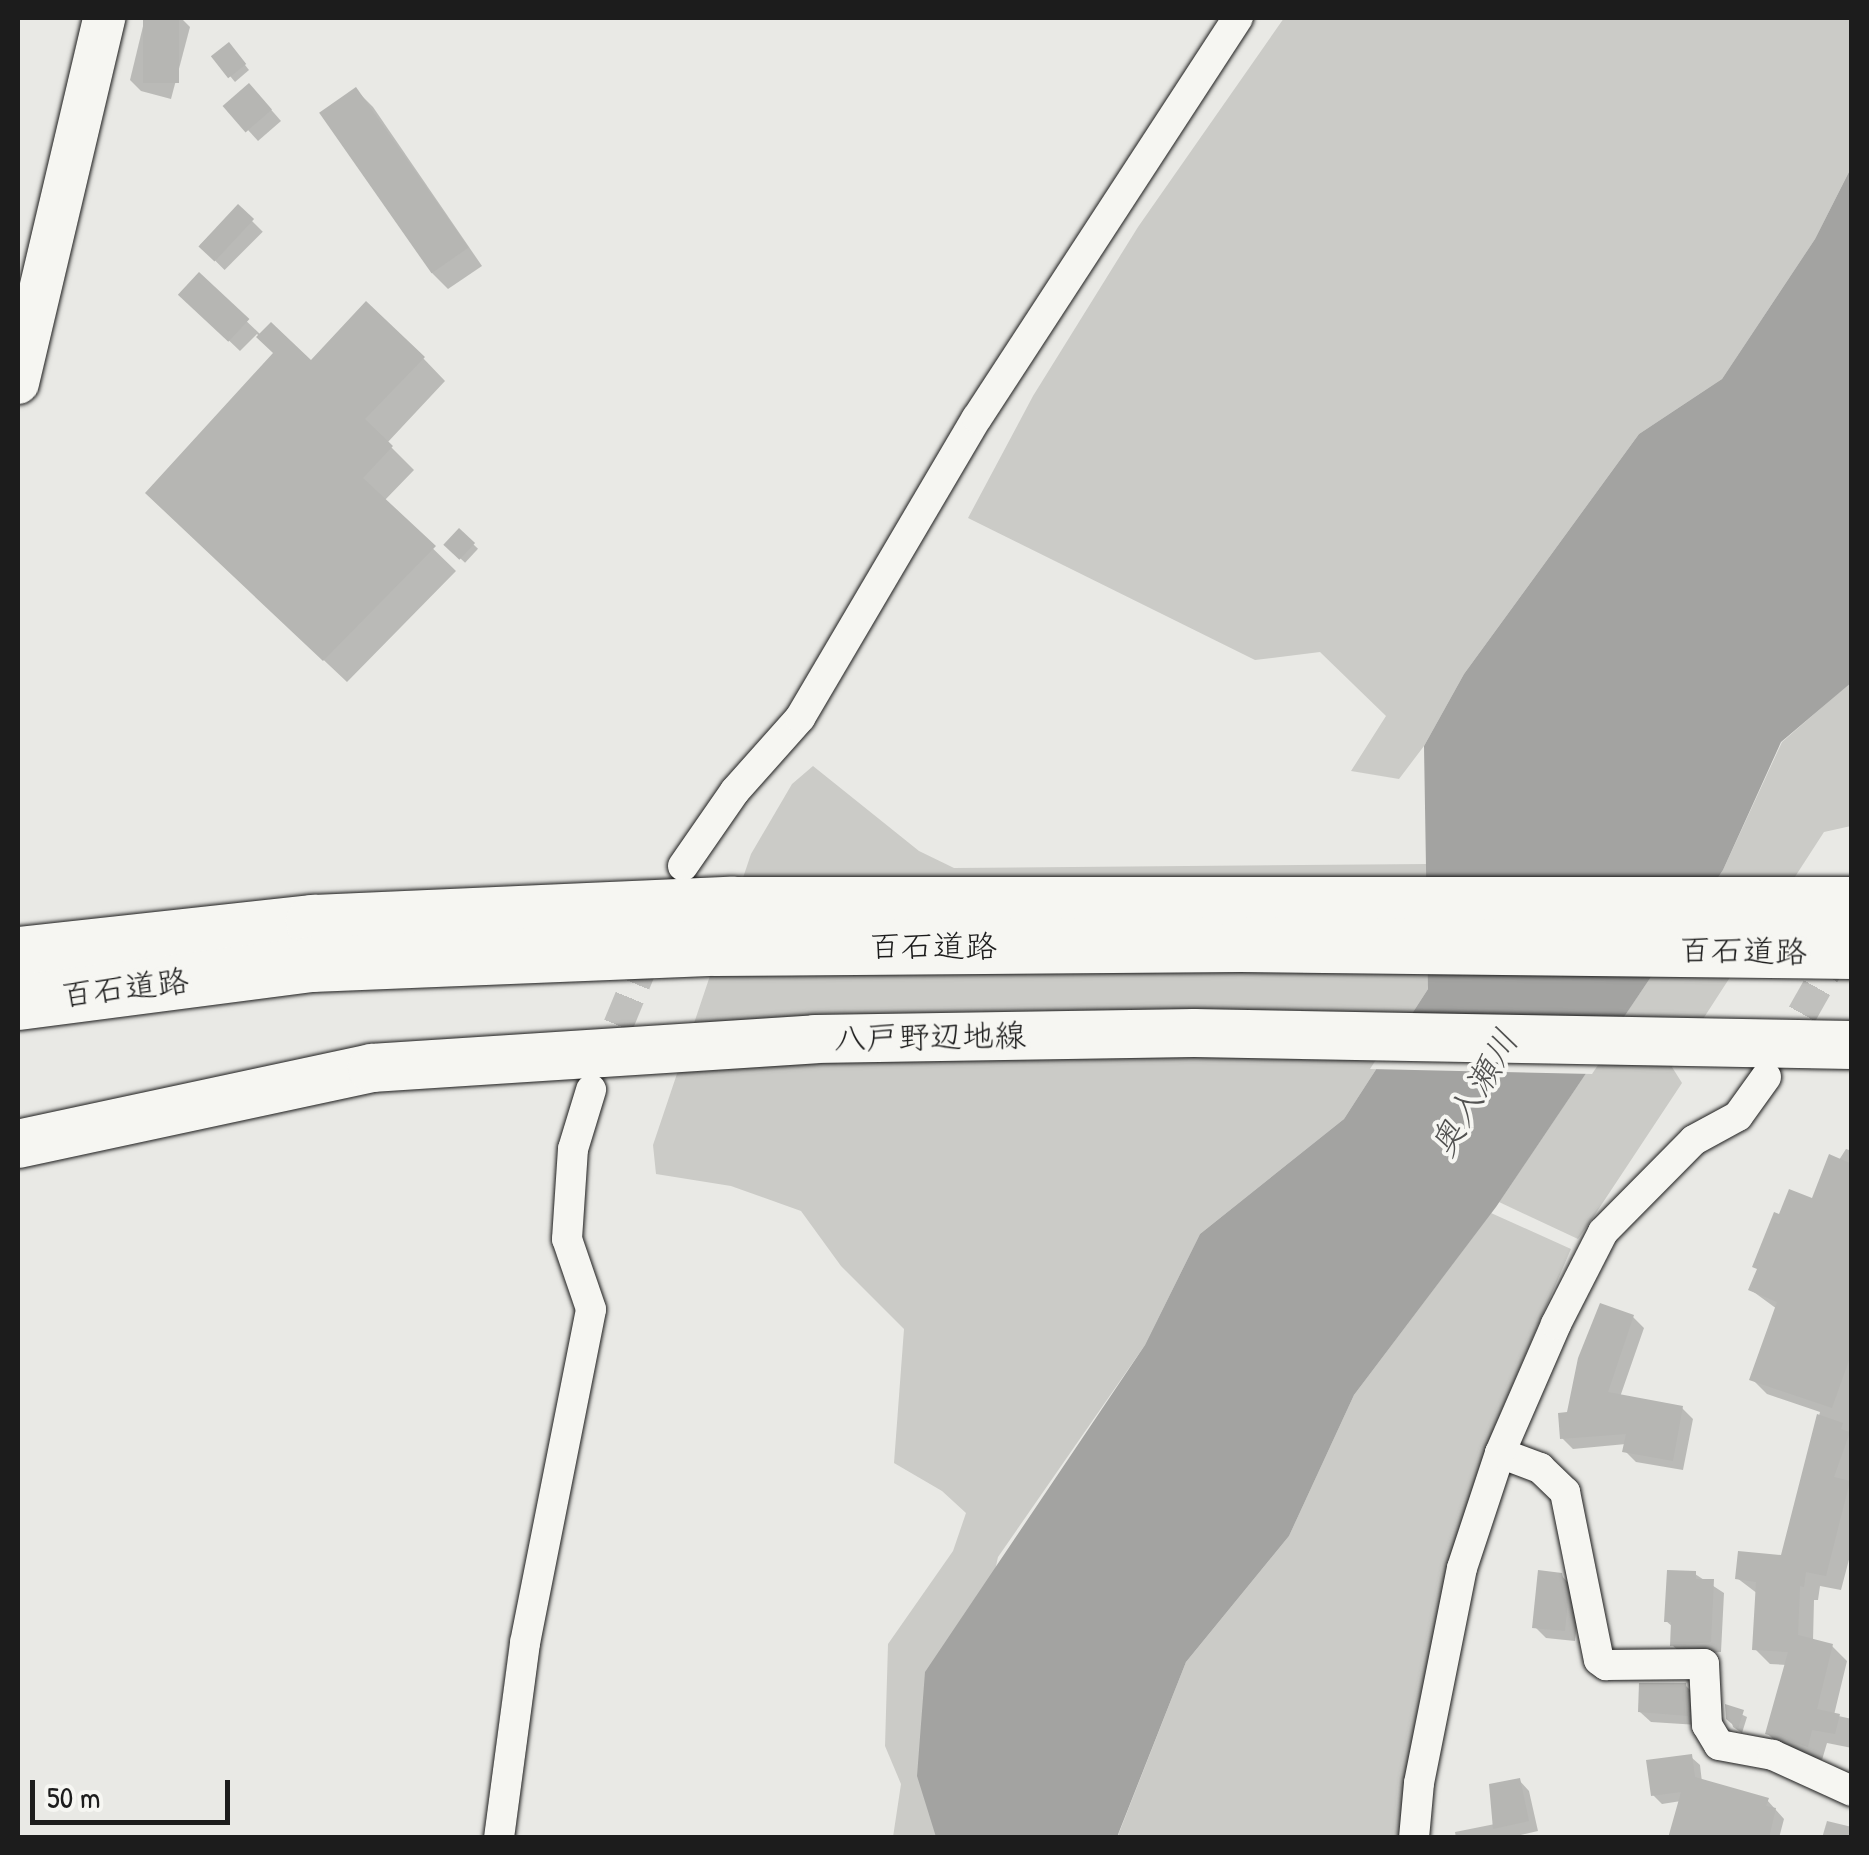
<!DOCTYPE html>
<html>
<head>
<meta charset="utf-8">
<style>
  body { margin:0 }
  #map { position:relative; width:1869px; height:1855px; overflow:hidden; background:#e9e9e5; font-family:"Patrick Hand","Klee One",sans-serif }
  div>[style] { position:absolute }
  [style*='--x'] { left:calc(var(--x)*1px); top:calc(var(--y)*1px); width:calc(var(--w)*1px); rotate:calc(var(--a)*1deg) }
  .green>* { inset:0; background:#cbcbc7 }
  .water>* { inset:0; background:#a3a3a1 }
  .pier>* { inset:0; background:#e9e9e5 }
  .shadow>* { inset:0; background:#0003; transform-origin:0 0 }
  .building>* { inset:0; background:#b6b6b3; transform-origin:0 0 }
  .street-tunnel>* { height:30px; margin-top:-15px; transform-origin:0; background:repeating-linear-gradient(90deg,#c0c0bd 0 30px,transparent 0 45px) }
  .roads { filter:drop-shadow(0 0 2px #1c1c1c) drop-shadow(0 0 2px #1c1c1c) }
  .street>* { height:30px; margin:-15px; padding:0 15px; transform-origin:15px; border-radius:15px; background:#f6f6f2 }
  .secondary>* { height:42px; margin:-21px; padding:0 21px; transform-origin:21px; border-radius:21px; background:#f6f6f2 }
  .primary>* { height:48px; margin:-24px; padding:0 24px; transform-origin:24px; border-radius:24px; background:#f6f6f2 }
  .highway>* { height:55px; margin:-27.5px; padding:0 27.5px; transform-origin:27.5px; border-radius:27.5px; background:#f6f6f2 }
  span { translate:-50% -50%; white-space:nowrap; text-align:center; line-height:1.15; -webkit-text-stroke:8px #f6f6f2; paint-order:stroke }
  .street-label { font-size:32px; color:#1c1c1c }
  .water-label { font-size:35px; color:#525251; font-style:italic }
  .frame { position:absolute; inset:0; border:20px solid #1c1c1c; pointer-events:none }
  .scale { position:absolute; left:30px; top:1780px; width:200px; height:45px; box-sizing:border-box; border:5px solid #1c1c1c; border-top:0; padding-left:12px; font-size:30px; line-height:35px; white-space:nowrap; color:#1c1c1c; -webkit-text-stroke:8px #f6f6f2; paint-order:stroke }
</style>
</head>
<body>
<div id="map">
  <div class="green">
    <i style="clip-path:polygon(1284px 18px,1851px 18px,1851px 168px,1815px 239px,1722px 379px,1639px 434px,1464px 674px,1424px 746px,1399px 779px,1351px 771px,1386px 716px,1320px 652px,1255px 660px,968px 518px,1033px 396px,1138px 227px)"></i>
    <i style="clip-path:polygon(1851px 682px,1851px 826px,1824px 832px,1672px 1067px,1682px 1083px,1596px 1213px,1578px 1239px,1499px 1202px,1723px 870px,1782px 742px)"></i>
    <i style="clip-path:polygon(813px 766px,919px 851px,954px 868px,1428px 864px,1428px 989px,1344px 1119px,1200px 1234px,1145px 1345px,998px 1557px,936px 1837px,893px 1837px,901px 1784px,885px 1746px,888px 1644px,953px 1551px,966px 1513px,942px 1491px,894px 1463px,904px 1329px,841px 1266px,801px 1211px,731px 1186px,656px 1174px,653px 1145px,751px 854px,792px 784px)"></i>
    <i style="clip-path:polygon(1491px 1213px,1571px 1249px,1493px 1430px,1450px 1561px,1415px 1725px,1399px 1837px,1117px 1838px,1186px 1662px,1289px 1536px,1354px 1395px)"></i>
  </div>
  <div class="water">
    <i style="clip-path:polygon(1851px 168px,1852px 682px,1781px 742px,1723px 870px,1496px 1207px,1354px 1395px,1289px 1536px,1186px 1662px,1117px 1837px,936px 1837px,917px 1776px,925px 1672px,1145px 1345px,1200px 1234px,1344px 1119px,1428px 989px,1424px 746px,1464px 674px,1639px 434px,1722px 379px,1815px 239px)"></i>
  </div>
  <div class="pier">
    <i style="clip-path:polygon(1403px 1018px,1627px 1022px,1592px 1074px,1370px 1069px)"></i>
  </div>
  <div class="shadow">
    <i style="clip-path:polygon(145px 18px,181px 18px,190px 27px,171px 99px,141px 91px,130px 80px)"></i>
    <i style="clip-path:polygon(233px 50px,249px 70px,235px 82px,215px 58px)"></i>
    <i style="clip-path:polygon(356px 90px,373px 107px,482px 266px,448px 289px,431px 272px)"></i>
    <i style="clip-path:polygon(260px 97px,281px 121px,258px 141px,248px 130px)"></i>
    <i style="left:238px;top:207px;width:35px;height:54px;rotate:45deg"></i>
    <i style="clip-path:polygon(199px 276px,261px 335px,311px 364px,423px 358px,445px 381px,387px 443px,414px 470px,384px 501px,456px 571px,347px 682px,171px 516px,276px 354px,257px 334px,240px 351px,181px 295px)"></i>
    <i style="left:459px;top:531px;width:26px;height:19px;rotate:43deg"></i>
    <i style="clip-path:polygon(1846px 1149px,1852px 1151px,1852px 1548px,1841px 1590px,1820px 1586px,1818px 1600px,1814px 1600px,1813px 1641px,1832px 1646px,1847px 1661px,1834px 1715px,1852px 1719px,1852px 1748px,1827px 1743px,1822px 1760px,1783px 1749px,1768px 1734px,1787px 1665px,1770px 1664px,1755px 1649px,1758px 1594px,1737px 1578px,1783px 1558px,1820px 1412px,1767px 1394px,1752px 1379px,1777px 1309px,1751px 1290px,1781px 1217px,1813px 1201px)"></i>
    <i style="clip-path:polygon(1633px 1317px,1644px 1328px,1620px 1397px,1682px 1408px,1693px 1419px,1683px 1470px,1636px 1462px,1625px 1451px,1626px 1444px,1573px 1449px,1562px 1438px,1569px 1414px)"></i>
    <i style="clip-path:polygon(1695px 1574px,1724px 1593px,1721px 1652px,1683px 1655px,1672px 1645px,1673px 1627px,1666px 1621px)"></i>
    <i style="clip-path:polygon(1561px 1575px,1572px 1587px,1578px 1612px,1575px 1641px,1546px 1638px,1535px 1627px)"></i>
    <i style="clip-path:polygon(1685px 1685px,1696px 1696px,1698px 1725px,1651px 1722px,1640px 1712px)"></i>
    <i style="clip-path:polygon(1728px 1708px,1747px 1717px,1742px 1733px,1733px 1727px)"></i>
    <i style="clip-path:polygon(1691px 1757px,1700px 1765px,1702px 1782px,1767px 1800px,1784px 1819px,1779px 1838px,1671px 1838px,1681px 1801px,1662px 1804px,1653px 1795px)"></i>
    <i style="clip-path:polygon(1519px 1780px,1529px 1791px,1538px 1831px,1508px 1838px,1456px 1838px,1455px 1832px,1495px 1824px)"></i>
    <i style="clip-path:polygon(1827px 1821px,1852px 1827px,1852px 1838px,1822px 1838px)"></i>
  </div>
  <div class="building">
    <i style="left:143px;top:18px;width:36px;height:65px"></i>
    <i style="left:229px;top:42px;width:28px;height:23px;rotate:52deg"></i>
    <i style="left:249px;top:83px;width:35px;height:35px;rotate:49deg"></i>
    <i style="left:356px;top:87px;width:196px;height:45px;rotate:55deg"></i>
    <i style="left:238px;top:204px;width:22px;height:58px;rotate:43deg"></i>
    <i style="left:199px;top:272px;width:69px;height:31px;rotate:43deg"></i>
    <i style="clip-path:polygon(366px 301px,425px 357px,365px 419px,393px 446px,363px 478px,436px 546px,323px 661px,145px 493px,273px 353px,256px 337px,271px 322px,311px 360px)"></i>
    <i style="left:459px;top:528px;width:22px;height:23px;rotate:43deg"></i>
    <i style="clip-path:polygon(1829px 1154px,1852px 1164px,1852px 1352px,1832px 1408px,1749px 1380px,1777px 1302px,1748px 1290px,1757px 1269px,1752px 1267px,1774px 1212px,1779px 1214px,1789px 1189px,1812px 1198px)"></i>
    <i style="clip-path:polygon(1600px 1303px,1634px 1315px,1608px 1392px,1683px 1406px,1673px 1461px,1622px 1452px,1626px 1434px,1560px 1439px,1558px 1413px,1567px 1412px,1578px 1358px)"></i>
    <i style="clip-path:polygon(1817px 1414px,1843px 1423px,1841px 1429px,1850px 1432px,1834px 1477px,1850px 1481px,1826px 1576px,1806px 1572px,1804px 1587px,1800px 1586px,1798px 1635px,1833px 1644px,1817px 1709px,1840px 1714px,1835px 1734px,1812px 1730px,1808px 1747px,1765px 1734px,1788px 1652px,1752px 1650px,1756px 1582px,1735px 1579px,1738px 1551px,1781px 1555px)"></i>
    <i style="clip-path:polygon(1538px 1570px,1562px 1573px,1568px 1600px,1565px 1631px,1532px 1628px)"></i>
    <i style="clip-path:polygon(1667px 1570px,1696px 1571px,1696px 1579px,1714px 1579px,1711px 1642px,1670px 1646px,1671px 1622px,1664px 1622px)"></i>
    <i style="clip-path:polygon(1639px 1683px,1686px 1683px,1688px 1716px,1638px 1712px)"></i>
    <i style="clip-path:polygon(1725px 1704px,1744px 1710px,1738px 1729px,1726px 1719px)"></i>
    <i style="clip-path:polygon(1692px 1754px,1695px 1777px,1769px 1798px,1766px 1806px,1776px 1808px,1769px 1838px,1668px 1838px,1681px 1792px,1651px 1796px,1646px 1760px)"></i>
    <i style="clip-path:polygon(1520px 1778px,1529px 1821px,1493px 1829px,1489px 1784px)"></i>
  </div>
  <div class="street-tunnel">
    <i style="--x:1780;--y:1053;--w:124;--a:-60.5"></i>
    <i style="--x:601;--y:1067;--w:134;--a:-67.6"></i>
  </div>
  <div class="roads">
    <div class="street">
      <i style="--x:683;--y:866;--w:91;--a:-55.3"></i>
      <i style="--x:735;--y:791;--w:98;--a:-48.3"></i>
      <i style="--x:800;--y:718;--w:348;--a:-59.5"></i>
      <i style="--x:977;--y:418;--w:478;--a:-56.9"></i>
      <i style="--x:1500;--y:1453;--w:43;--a:20.6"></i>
      <i style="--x:1540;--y:1468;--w:35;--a:44"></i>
      <i style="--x:1565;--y:1492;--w:171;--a:78.6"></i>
      <i style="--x:1599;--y:1660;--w:9;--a:36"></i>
      <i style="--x:1606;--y:1665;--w:98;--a:-0.6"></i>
      <i style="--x:1704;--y:1664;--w:61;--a:87.2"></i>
      <i style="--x:1707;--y:1725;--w:23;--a:59"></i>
      <i style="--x:1719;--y:1745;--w:55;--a:10.5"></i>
      <i style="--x:1773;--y:1755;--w:87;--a:24.5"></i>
      <i style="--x:499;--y:1838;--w:197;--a:-82.4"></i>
      <i style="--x:525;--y:1643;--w:340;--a:-78.8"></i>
      <i style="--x:591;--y:1309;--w:74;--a:-108.9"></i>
      <i style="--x:567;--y:1239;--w:90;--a:-86.2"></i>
      <i style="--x:573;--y:1149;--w:62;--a:-73"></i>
      <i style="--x:1414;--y:1838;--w:55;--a:-84.8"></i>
      <i style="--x:1419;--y:1783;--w:219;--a:-78.7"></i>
      <i style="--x:1462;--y:1568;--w:121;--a:-71.7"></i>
      <i style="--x:1500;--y:1453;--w:141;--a:-66.5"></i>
      <i style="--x:1556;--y:1324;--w:103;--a:-62.9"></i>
      <i style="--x:1603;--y:1232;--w:129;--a:-45.3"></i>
      <i style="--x:1694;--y:1140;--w:50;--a:-28.6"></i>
      <i style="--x:1738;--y:1116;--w:48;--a:-54.3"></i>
    </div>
    <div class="secondary">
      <i style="--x:18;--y:383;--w:375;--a:-76.7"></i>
    </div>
    <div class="primary">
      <i style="--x:18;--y:1144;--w:362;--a:-12.1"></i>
      <i style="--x:372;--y:1068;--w:444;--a:-3.7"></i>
      <i style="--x:815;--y:1039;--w:379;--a:-0.9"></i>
      <i style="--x:1194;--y:1033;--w:658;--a:1.04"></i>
    </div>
    <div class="highway">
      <i style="--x:18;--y:954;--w:297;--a:-6.2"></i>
      <i style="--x:313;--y:922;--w:418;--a:-2.5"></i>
      <i style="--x:731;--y:904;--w:1121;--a:0"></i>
      <i style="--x:18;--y:1002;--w:295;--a:-7.4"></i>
      <i style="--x:311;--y:964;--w:403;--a:-2.3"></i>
      <i style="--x:714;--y:948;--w:527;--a:-0.43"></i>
      <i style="--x:1241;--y:944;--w:611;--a:0.66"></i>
    </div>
  </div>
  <div class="street-label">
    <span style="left:933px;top:946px">百石道路</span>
    <span style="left:1743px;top:951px;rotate:1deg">百石道路</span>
    <span style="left:125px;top:988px;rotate:-7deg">百石道路</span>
    <span style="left:930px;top:1037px;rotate:-1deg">八戸野辺地線</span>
  </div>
  <div class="water-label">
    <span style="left:1474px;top:1093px;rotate:-60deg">奥入瀬川</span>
  </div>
  <div class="frame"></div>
  <div class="scale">50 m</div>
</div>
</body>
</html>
